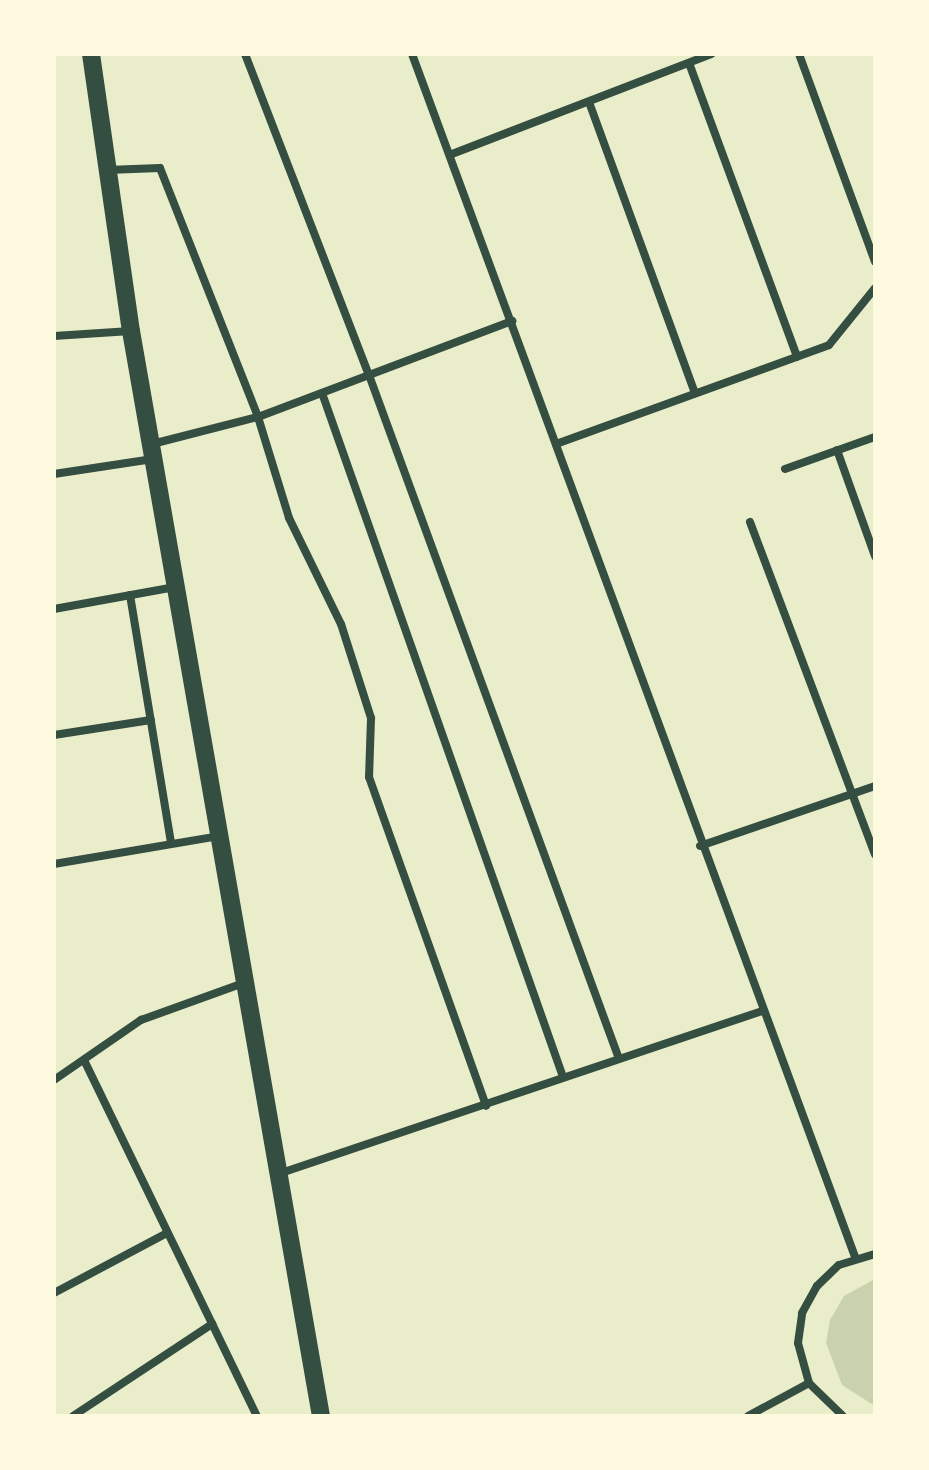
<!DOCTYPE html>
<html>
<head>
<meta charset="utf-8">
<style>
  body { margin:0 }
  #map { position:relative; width:929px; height:1470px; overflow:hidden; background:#e9edc9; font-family:Quicksand,sans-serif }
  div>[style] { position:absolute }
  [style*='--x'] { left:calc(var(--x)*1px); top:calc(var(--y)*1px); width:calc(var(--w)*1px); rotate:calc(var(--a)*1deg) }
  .green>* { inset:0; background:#cad2ad }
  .minor>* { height:8px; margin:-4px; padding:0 4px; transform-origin:4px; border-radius:4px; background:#344e41 }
  .primary>* { height:18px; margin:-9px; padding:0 9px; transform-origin:9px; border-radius:9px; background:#344e41 }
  span { translate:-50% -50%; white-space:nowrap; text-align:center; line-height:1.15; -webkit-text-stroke:6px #fefae0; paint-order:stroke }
  .frame { position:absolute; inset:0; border:56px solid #fefae0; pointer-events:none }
</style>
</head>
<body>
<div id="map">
  <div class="green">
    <i style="clip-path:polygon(875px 1279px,875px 1406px,842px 1385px,826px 1343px,830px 1320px,844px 1296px)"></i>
  </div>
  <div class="minor">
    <i style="--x:245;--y:54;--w:344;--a:68.9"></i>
    <i style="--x:369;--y:375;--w:728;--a:69.92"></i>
    <i style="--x:412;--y:54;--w:1282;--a:69.78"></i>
    <i style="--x:799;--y:54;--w:221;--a:69.9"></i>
    <i style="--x:689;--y:63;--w:313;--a:69.8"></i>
    <i style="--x:589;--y:102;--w:310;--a:70"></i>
    <i style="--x:452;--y:154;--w:278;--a:-21.1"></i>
    <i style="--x:107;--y:170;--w:53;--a:-2.2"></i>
    <i style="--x:160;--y:168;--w:268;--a:68.5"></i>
    <i style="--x:258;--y:417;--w:106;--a:72.9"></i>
    <i style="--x:289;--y:518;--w:118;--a:63.9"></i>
    <i style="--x:341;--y:624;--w:99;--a:72.3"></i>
    <i style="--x:371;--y:718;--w:59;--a:91.9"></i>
    <i style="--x:369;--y:777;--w:349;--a:70.4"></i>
    <i style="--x:54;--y:336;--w:77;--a:-3.7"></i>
    <i style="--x:322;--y:393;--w:725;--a:70.59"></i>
    <i style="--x:152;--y:444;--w:109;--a:-14.3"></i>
    <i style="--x:258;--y:417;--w:272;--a:-20.7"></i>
    <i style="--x:556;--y:444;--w:290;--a:-19.9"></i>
    <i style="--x:829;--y:345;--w:73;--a:-51.1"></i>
    <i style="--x:837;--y:450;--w:113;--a:70.3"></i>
    <i style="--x:785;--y:469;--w:96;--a:-19.6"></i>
    <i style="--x:54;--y:474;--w:100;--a:-8.6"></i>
    <i style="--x:750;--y:522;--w:355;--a:69.4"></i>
    <i style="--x:130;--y:595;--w:252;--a:80.6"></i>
    <i style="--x:54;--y:609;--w:123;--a:-10.3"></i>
    <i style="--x:54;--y:735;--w:98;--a:-8.8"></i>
    <i style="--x:700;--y:846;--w:185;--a:-18.9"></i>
    <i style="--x:54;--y:864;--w:167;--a:-9.6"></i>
    <i style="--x:84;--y:1060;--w:396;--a:64.1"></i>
    <i style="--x:54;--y:1080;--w:106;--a:-34.6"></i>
    <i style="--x:141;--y:1020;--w:109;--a:-19.8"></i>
    <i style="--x:278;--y:1174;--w:511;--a:-18.61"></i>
    <i style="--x:54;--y:1293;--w:128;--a:-28"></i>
    <i style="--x:73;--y:1416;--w:167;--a:-33.5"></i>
    <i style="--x:748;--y:1416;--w:69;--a:-28.4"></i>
    <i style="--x:843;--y:1416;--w:47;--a:-135.9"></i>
    <i style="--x:809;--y:1383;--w:41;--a:-105.4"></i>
    <i style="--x:798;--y:1343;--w:30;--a:-82"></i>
    <i style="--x:802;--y:1313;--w:31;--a:-61"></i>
    <i style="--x:817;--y:1286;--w:30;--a:-44"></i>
    <i style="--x:839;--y:1265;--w:38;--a:-17"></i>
  </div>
  <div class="primary">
    <i style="--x:91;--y:54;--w:280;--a:81.8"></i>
    <i style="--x:131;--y:331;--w:1102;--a:80.07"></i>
  </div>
  <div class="frame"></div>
</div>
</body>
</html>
